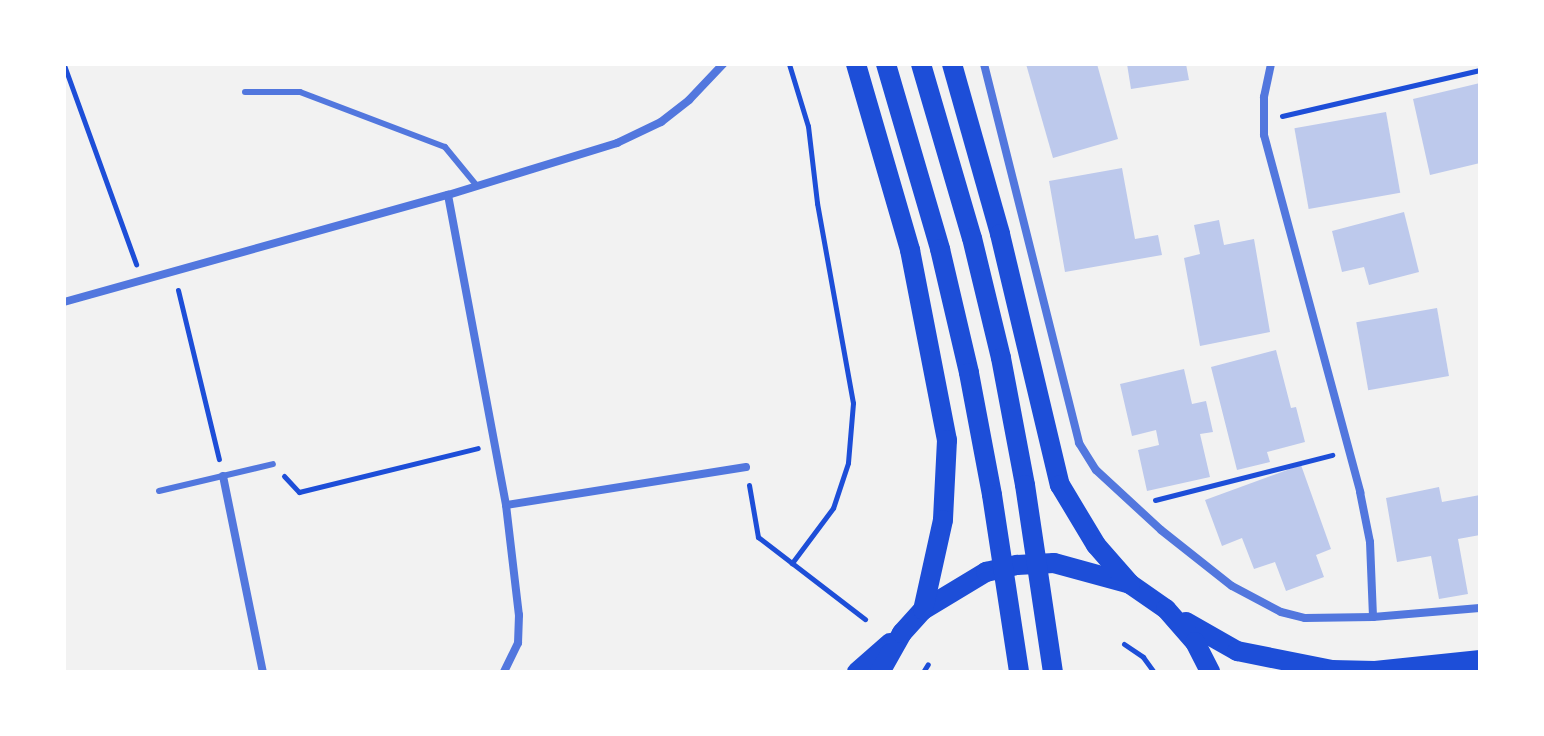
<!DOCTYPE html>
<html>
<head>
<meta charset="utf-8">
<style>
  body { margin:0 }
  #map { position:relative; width:1544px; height:736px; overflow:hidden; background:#f2f2f2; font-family:Commissioner,sans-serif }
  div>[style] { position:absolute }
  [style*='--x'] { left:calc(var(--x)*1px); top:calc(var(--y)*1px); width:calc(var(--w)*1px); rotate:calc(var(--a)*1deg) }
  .building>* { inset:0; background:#bdc9ec; transform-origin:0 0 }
  .path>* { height:5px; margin:-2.5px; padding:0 2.5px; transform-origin:2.5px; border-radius:2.5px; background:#1d4ed8 }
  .service>* { height:6px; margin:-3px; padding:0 3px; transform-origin:3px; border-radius:3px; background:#5277de }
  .minor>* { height:8px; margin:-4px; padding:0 4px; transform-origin:4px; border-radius:4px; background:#5277de }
  .primary>* { height:20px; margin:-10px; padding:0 10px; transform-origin:10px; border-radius:10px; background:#1d4ed8 }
  .trunk>* { height:20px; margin:-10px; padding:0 10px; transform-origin:10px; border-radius:10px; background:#1d4ed8 }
  span { translate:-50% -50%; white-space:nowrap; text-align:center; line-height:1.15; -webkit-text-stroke:8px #fff; paint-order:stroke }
  .frame { position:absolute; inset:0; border:66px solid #fff; pointer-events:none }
</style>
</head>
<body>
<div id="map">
  <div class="building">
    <i style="clip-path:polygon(1026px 64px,1097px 64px,1118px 139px,1053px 158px)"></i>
    <i style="clip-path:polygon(1127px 64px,1186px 64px,1189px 80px,1131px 89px)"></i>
    <i style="clip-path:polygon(1480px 83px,1480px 163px,1430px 175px,1413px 99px)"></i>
    <i style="left:1386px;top:112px;width:82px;height:93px;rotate:80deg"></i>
    <i style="clip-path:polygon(1122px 168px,1135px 239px,1158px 235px,1162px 255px,1065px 272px,1049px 181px)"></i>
    <i style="clip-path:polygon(1404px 212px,1419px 272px,1369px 285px,1364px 267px,1342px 272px,1332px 231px)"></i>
    <i style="clip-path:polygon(1219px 220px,1224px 245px,1254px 239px,1270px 332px,1200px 346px,1184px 258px,1200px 254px,1194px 225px)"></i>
    <i style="left:1437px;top:308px;width:69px;height:82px;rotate:80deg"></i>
    <i style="clip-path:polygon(1276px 350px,1291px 408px,1296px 407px,1305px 442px,1267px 452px,1270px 462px,1237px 470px,1211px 367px)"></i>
    <i style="clip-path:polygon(1184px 369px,1192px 404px,1206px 401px,1213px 432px,1200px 434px,1210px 477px,1147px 491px,1138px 450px,1159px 445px,1156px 430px,1132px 436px,1120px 384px)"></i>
    <i style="clip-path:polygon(1301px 465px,1331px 549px,1316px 555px,1324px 577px,1286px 591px,1275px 562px,1254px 569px,1242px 538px,1222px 546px,1205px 500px)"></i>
    <i style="clip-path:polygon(1439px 487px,1442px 502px,1480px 495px,1480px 535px,1458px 539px,1468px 594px,1439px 599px,1431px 556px,1397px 562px,1386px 498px)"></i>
  </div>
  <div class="path">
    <i style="--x:789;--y:64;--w:65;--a:73"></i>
    <i style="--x:808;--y:126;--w:78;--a:83.3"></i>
    <i style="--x:817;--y:203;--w:203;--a:79.8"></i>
    <i style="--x:853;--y:403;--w:60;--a:94.8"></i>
    <i style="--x:848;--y:463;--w:47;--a:108.4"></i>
    <i style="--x:833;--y:508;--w:69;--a:126.7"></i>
    <i style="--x:64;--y:65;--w:212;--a:70.1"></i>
    <i style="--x:1282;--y:116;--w:203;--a:-13.1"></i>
    <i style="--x:178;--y:290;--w:174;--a:76.4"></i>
    <i style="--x:284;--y:476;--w:22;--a:47"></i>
    <i style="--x:299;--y:492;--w:184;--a:-13.8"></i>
    <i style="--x:749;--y:485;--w:53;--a:80.2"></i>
    <i style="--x:758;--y:537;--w:135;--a:37.5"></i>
    <i style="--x:1155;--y:500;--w:183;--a:-14.3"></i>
    <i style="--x:1124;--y:644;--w:23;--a:34"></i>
    <i style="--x:1143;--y:657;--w:19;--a:54"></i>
    <i style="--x:923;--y:672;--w:9;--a:-58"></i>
  </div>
  <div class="service">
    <i style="--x:245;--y:92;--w:55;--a:0"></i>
    <i style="--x:300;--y:92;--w:155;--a:20.8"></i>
    <i style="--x:445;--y:147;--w:50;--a:50.6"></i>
    <i style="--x:159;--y:491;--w:117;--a:-13.3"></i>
  </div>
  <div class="minor">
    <i style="--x:984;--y:64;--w:391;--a:75.9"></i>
    <i style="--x:1079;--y:443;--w:32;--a:58"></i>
    <i style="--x:1096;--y:470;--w:88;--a:42.7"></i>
    <i style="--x:1161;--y:530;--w:90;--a:38.3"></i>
    <i style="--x:1232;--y:586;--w:55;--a:28"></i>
    <i style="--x:1281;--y:612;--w:25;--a:14"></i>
    <i style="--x:1305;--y:618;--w:68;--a:-0.8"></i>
    <i style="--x:1373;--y:617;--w:107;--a:-4.8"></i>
    <i style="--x:1271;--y:64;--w:34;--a:102"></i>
    <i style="--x:1264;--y:97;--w:38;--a:90"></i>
    <i style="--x:1264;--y:135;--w:370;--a:74.9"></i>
    <i style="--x:1360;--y:492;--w:51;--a:78.7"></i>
    <i style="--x:1370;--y:542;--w:75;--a:87.7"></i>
    <i style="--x:448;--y:195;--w:315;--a:79.4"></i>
    <i style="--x:506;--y:505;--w:111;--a:83.3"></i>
    <i style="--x:519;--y:615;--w:28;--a:92"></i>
    <i style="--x:518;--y:643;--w:32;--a:116"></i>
    <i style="--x:64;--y:302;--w:399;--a:-15.6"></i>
    <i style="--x:448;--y:195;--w:177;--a:-17.1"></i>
    <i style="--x:617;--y:143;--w:49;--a:-25.5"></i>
    <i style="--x:661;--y:122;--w:36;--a:-38"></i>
    <i style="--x:689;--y:100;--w:50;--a:-46.6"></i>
    <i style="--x:223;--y:476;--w:200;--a:78.5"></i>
    <i style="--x:506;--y:505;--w:243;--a:-9"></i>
  </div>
  <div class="primary">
    <i style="--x:1186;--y:622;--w:59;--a:29.6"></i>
    <i style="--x:1237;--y:651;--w:97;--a:11.3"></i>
    <i style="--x:1332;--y:670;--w:43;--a:1.3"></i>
    <i style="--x:1375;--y:671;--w:106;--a:-6"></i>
    <i style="--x:857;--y:672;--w:44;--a:-41.3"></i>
    <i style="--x:880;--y:672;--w:45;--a:-60.6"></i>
    <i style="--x:902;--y:633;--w:31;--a:-48"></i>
    <i style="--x:923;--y:610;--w:74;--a:-31.1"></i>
    <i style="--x:986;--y:572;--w:32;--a:-13"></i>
    <i style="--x:1017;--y:565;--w:37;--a:-3"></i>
    <i style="--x:1054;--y:563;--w:79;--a:15.4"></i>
    <i style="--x:1130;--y:584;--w:44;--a:34.8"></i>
    <i style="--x:1166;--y:609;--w:44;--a:48.7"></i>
    <i style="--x:1195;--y:642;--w:34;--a:63"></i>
  </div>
  <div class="trunk">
    <i style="--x:856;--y:64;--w:194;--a:73.8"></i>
    <i style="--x:910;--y:250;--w:194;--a:79"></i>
    <i style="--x:947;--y:440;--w:80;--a:92.9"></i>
    <i style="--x:943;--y:520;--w:92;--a:102.5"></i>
    <i style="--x:886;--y:64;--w:193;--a:73.7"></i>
    <i style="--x:940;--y:249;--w:127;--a:76.8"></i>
    <i style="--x:969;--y:373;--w:124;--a:79.3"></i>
    <i style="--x:992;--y:495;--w:179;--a:81.3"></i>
    <i style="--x:921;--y:64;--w:181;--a:73.7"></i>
    <i style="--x:972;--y:238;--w:123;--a:76.4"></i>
    <i style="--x:1001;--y:358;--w:129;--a:79.3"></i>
    <i style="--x:1025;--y:485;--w:189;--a:81.5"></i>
    <i style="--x:952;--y:64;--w:177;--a:74.2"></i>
    <i style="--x:1000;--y:234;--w:258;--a:76.6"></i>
    <i style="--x:1060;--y:485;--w:70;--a:59"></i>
    <i style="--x:1096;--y:545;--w:52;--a:48.9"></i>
  </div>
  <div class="frame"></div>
</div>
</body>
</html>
